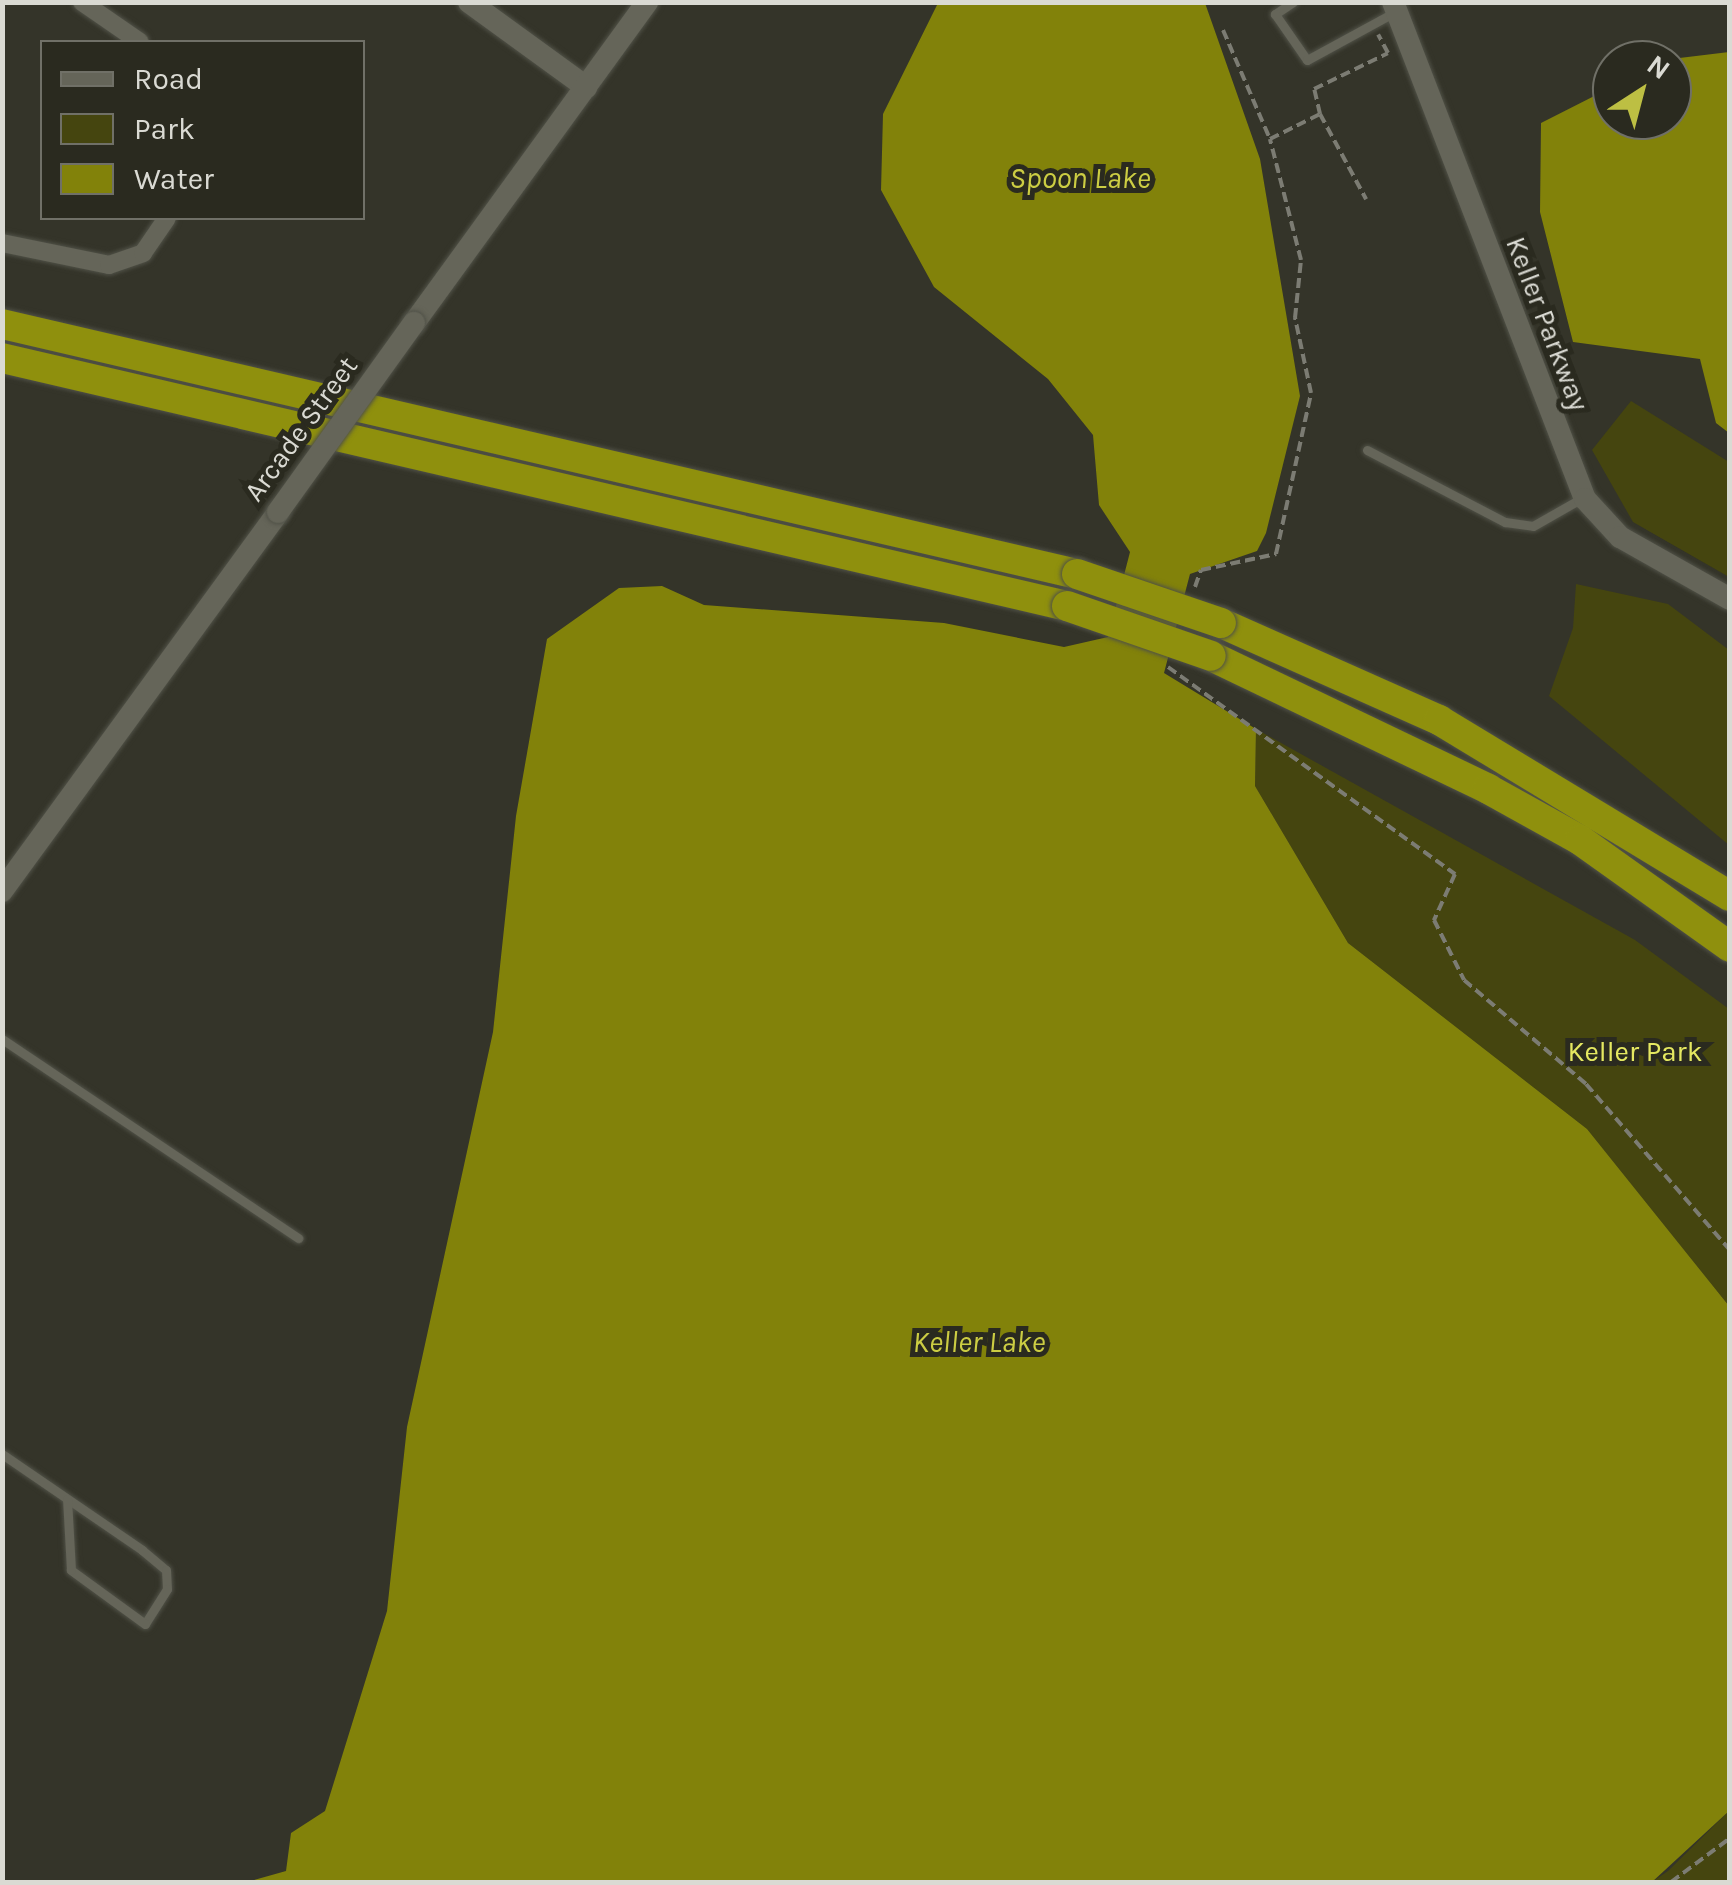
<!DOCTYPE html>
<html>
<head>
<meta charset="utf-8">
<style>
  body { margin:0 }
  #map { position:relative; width:1732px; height:1885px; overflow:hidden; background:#343429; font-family:Karla,sans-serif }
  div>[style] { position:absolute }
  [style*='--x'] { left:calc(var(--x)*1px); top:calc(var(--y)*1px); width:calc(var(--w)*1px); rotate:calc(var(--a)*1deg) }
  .green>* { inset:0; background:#45450f }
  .water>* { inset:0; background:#82820a }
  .path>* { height:4px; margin-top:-2px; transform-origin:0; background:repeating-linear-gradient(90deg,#7c7c73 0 10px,transparent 0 15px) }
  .roads { filter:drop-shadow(0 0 2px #505147) drop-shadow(0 0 2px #505147) }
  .service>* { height:9px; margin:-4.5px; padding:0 4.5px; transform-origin:4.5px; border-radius:4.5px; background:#656559 }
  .minor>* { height:18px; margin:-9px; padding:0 9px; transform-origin:9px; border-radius:9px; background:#656559 }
  .tertiary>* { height:22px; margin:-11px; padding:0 11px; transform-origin:11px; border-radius:11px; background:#656559 }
  .motorway>* { height:30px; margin:-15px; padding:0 15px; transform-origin:15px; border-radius:15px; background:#8f900d }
  .bridges { filter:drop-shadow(0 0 2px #505147) drop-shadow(0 0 2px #505147) }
  .tertiary-bridge>* { height:22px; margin:-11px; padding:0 11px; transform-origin:11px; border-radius:11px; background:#656559 }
  .motorway-bridge>* { height:30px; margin:-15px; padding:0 15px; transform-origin:15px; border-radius:15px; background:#8f900d }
  span { translate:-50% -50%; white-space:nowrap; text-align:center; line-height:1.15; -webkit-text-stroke:10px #2a2a1f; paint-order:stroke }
  .street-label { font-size:28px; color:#dadad3 }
  .park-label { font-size:28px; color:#e5e861 }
  .water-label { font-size:30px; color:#cccd43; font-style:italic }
  .frame { position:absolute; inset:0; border:5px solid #dadad3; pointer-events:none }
  .legend { position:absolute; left:40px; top:40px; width:325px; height:180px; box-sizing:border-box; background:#2a2a1f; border:2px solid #707067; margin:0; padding:12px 18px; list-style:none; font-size:30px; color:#dadad3 }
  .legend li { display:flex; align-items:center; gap:20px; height:50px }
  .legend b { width:50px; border:2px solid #707067 }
  .north { position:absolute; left:1592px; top:40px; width:100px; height:100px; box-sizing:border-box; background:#2a2a1f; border:2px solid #707067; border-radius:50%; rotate:36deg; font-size:28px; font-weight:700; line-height:40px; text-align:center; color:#dadad3 }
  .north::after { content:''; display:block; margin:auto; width:35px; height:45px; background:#bdbf43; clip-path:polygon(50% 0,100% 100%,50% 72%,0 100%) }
</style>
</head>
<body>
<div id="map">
  <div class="green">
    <i style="clip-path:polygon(1631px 401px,1729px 462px,1729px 577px,1633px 522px,1592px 450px)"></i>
    <i style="clip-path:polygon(1576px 584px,1668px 604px,1729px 650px,1729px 845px,1549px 696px,1573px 628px)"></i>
    <i style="clip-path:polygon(1256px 729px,1635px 940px,1729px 1009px,1729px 1306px,1587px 1129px,1348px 943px,1255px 786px)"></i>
    <i style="clip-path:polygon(1729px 1811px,1729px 1882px,1652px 1882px,1668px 1871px)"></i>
  </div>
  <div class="water">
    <i style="clip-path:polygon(938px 3px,1205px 3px,1260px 159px,1300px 396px,1266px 533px,1257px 551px,1190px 574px,1164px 673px,1256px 729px,1255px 786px,1348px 943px,1587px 1129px,1729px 1306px,1729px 1811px,1652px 1882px,247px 1882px,286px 1871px,291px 1833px,325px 1811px,387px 1611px,407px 1427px,493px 1032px,516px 816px,547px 639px,619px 588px,662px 586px,704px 605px,944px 623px,1064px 647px,1108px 637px,1130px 552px,1099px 505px,1093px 435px,1048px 379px,934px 287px,881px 190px,883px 114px)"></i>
    <i style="clip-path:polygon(1729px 52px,1730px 52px,1729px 433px,1716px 423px,1700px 359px,1573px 342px,1540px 212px,1541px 123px,1612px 87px,1612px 120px,1672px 120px,1672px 60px,1663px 60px)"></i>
  </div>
  <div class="path">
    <i style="--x:1223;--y:30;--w:119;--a:66.7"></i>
    <i style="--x:1320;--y:114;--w:26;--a:-103"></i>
    <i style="--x:1314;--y:89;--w:82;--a:-25.9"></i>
    <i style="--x:1388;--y:53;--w:21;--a:-118"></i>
    <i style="--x:1195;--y:587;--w:18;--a:-71"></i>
    <i style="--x:1201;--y:570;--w:77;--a:-12"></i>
    <i style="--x:1276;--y:554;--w:165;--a:-77.7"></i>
    <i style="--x:1311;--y:393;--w:77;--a:-102"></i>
    <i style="--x:1295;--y:318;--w:58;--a:-84.1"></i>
    <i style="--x:1301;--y:260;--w:125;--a:-104.4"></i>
    <i style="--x:1270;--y:139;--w:56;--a:-26.6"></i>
    <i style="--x:1320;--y:114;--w:97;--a:61.6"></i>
    <i style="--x:1168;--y:667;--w:354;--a:35.8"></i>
    <i style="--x:1455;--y:874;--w:51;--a:114.5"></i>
    <i style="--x:1434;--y:920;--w:67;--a:63.4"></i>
    <i style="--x:1464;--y:980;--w:160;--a:40.4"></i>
    <i style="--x:1586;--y:1084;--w:220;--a:49.1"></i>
    <i style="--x:1671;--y:1882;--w:74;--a:-36.7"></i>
  </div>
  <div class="roads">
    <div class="service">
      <i style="--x:1293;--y:2;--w:22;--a:146"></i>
      <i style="--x:1275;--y:14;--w:56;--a:55.2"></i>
      <i style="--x:1307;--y:60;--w:100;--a:-28.6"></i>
      <i style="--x:1367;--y:450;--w:156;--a:27.6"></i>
      <i style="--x:1505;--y:522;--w:28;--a:8"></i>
      <i style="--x:1533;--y:526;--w:56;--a:-29.7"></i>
      <i style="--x:2;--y:1039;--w:357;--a:33.9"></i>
      <i style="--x:2;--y:1454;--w:170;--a:34.4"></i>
      <i style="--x:142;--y:1550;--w:31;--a:40"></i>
      <i style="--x:166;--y:1570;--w:19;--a:87"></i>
      <i style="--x:167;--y:1589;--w:41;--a:122.2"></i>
      <i style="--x:145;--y:1624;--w:92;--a:-143.9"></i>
      <i style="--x:71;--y:1570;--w:71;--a:-93.2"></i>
    </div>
    <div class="minor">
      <i style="--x:82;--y:2;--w:70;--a:34.6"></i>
      <i style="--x:2;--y:243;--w:109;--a:11.6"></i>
      <i style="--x:109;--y:265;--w:36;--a:-19"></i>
      <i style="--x:143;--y:253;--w:42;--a:-55.6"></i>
    </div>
    <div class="tertiary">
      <i style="--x:469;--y:2;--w:145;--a:36"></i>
      <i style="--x:1393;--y:2;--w:533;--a:68.88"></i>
      <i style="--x:1585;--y:499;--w:52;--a:47.4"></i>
      <i style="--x:1620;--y:537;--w:126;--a:29.4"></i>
      <i style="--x:414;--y:323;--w:397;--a:-54"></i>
      <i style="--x:2;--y:891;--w:469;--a:-53.9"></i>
    </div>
    <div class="motorway">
      <i style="--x:2;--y:324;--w:1104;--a:13.09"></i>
      <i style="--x:2;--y:358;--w:1093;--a:13.11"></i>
      <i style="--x:1221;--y:623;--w:239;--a:24"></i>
      <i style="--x:1439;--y:720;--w:340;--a:31.2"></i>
      <i style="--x:1211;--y:656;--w:307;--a:25.6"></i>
      <i style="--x:1488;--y:789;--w:105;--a:29"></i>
      <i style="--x:1580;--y:840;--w:184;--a:35.5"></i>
    </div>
  </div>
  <div class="bridges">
    <div class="tertiary-bridge">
      <i style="--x:278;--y:512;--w:233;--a:-54.3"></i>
    </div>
    <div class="motorway-bridge">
      <i style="--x:1077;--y:574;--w:152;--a:18.8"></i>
      <i style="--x:1067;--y:606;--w:152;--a:19.1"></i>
    </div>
  </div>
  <div class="street-label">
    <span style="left:1547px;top:324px;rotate:69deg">Keller Parkway</span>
    <span style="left:301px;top:429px;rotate:-54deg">Arcade Street</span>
  </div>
  <div class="park-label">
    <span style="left:1635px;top:1052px">Keller Park</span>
  </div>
  <div class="water-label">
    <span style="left:1080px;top:178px">Spoon Lake</span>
    <span style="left:979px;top:1342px">Keller Lake</span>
  </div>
  <div class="frame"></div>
  <ul class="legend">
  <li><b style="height:12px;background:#656559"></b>Road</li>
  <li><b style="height:28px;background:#45450f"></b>Park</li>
  <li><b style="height:28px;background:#82820a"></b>Water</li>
  </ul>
  <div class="north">N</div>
</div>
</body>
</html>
